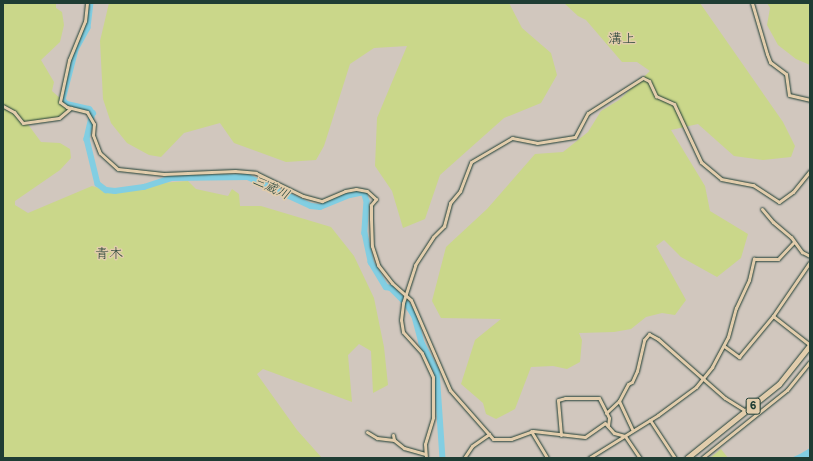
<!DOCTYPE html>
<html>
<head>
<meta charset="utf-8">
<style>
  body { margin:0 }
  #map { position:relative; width:813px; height:461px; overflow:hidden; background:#d1c7be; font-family:"Balsamiq Sans","Klee One",sans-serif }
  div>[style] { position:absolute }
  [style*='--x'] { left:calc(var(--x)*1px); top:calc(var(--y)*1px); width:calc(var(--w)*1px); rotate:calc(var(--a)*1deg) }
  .green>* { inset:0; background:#cad78a }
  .water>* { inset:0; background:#82cee2 }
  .river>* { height:5.5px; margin:-2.75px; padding:0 2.75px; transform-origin:2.75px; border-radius:2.75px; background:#82cee2 }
  .roads { filter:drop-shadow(0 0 1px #1f3d34) drop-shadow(0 0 1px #1f3d34) }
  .minor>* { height:3px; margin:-1.5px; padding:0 1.5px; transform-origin:1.5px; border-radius:1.5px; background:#e2cdac }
  .primary>* { height:5px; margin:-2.5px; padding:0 2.5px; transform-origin:2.5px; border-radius:2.5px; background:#e2cdac }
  span { translate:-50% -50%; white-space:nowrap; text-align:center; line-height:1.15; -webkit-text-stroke:3px #e2cdac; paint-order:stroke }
  .shield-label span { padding:1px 3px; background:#e2cdac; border:1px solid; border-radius:3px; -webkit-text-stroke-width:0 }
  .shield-label { font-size:11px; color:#1f3d34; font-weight:700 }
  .water-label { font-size:13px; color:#24443d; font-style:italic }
  .quarter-label { font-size:14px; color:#1f3d34 }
  .frame { position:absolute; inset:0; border:4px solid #1f3d34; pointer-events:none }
</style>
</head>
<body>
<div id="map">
  <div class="green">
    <i style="clip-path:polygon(3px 3px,56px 3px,56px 8px,62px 12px,64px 25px,60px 42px,41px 60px,54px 82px,52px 91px,71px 108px,63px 116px,27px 123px,41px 142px,60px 143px,70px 149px,71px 158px,60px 170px,15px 201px,15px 205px,28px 213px,92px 186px,106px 190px,130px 191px,161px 183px,188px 181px,196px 189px,228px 196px,232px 189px,239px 194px,240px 206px,261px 206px,331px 227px,354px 256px,374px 298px,384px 347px,388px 385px,373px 393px,371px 351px,359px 344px,348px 355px,352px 402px,263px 369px,257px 374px,297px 430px,322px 458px,3px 458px)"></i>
    <i style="clip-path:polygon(109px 3px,509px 3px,522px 28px,551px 53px,557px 75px,541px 103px,504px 118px,440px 175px,425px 219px,403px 228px,392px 191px,375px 166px,377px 118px,407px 46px,374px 48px,350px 64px,324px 146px,316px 160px,286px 162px,234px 143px,220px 123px,184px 133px,161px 157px,149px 155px,127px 143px,111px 123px,103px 99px,100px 41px)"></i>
    <i style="clip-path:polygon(564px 3px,700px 3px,783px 122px,795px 146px,791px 157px,763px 160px,734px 156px,698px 124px,671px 130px,705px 186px,710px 211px,748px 234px,741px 258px,717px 277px,681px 257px,664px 240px,656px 246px,686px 300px,675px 315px,662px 313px,646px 317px,631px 329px,614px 332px,579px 333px,582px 340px,580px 362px,567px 369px,553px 366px,531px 367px,515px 409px,496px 419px,486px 414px,483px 403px,461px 384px,475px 340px,501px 319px,441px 318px,432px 301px,446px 247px,487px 209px,535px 154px,563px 152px,588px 132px,601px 111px,619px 100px,650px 71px,637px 62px,622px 62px,586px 20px,578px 16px)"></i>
    <i style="clip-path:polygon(767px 3px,810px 3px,810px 65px,796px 59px,778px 45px,767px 25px,770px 8px)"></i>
    <i style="clip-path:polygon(721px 449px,728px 458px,710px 458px)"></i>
  </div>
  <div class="water">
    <i style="clip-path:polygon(810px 448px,810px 458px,791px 458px,800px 454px)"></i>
  </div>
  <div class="river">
    <i style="--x:91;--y:3;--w:25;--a:97"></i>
    <i style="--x:88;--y:28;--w:25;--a:119"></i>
    <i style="--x:76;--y:50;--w:52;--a:104.6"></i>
    <i style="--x:63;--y:100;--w:6;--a:45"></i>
    <i style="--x:67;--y:104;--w:23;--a:13"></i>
    <i style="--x:89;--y:109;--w:6;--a:45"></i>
    <i style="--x:93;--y:113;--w:27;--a:103"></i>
    <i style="--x:87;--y:139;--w:46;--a:76.3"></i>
    <i style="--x:98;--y:184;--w:10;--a:37"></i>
    <i style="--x:106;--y:190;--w:9;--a:6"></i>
    <i style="--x:115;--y:191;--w:29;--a:-8"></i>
    <i style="--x:144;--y:187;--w:29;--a:-18"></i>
    <i style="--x:172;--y:178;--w:76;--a:-0.8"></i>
    <i style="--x:248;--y:177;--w:69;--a:24.7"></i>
    <i style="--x:311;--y:206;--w:9;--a:6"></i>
    <i style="--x:320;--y:207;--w:32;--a:-22"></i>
    <i style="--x:350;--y:195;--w:14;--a:-12"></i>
    <i style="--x:364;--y:192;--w:9;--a:72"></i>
    <i style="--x:367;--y:201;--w:32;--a:94"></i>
    <i style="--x:365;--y:233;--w:30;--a:78"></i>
    <i style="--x:371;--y:262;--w:29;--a:59"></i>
    <i style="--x:386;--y:287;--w:5;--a:11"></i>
    <i style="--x:391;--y:288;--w:23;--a:45"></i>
    <i style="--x:407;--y:304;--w:15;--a:58"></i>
    <i style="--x:415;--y:317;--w:27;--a:75"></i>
    <i style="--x:422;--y:343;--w:32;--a:62"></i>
    <i style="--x:437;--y:371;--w:87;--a:86.1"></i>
  </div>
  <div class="roads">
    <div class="minor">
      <i style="--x:87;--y:3;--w:18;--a:96"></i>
      <i style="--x:85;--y:21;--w:42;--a:112.3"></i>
      <i style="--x:69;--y:60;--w:43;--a:102.1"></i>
      <i style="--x:60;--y:102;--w:9;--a:36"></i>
      <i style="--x:67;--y:107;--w:21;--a:14"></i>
      <i style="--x:87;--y:112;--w:14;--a:60"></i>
      <i style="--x:94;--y:124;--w:11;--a:95"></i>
      <i style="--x:93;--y:135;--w:19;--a:69"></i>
      <i style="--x:100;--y:153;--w:24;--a:42"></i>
      <i style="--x:118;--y:169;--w:46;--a:6.2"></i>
      <i style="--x:164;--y:174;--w:71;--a:-2.4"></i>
      <i style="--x:235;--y:171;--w:21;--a:5"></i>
      <i style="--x:256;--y:173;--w:52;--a:26.1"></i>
      <i style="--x:303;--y:196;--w:20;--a:15"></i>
      <i style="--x:322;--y:201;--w:25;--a:-23"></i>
      <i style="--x:345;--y:191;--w:11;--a:-10"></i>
      <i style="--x:356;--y:189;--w:11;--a:10"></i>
      <i style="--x:367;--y:191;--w:12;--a:42"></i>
      <i style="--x:376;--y:199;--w:8;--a:130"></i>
      <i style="--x:371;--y:205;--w:14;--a:90"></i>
      <i style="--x:371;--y:219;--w:27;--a:88"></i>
      <i style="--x:372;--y:246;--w:20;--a:72"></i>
      <i style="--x:378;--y:265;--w:23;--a:52"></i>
      <i style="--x:392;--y:283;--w:25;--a:42"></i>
      <i style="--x:411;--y:300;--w:98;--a:66.6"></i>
      <i style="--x:450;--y:390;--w:65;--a:48.7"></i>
      <i style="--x:493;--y:439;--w:18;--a:0"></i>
      <i style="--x:511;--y:439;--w:23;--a:-20"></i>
      <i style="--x:533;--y:431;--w:52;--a:6.6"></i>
      <i style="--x:585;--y:437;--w:24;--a:-35"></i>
      <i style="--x:605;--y:423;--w:13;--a:48"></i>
      <i style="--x:614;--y:433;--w:11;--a:15"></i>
      <i style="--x:625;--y:436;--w:27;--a:56"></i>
      <i style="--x:752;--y:3;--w:53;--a:73.6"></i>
      <i style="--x:767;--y:54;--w:9;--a:69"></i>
      <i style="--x:770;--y:62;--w:20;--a:37"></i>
      <i style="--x:786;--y:74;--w:21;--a:82"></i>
      <i style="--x:789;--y:95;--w:22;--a:13"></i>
      <i style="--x:3;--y:106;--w:13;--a:29"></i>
      <i style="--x:14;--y:112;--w:14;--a:51"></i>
      <i style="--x:23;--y:123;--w:36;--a:-8"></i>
      <i style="--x:59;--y:118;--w:16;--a:-40"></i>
      <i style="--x:762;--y:209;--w:17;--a:50"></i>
      <i style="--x:773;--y:222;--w:23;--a:40"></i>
      <i style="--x:791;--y:237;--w:19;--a:54"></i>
      <i style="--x:802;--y:252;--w:9;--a:27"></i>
      <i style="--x:773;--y:316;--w:47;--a:38.1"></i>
      <i style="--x:724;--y:346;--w:19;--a:36"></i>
      <i style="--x:739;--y:357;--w:53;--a:-50.3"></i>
      <i style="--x:773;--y:316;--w:65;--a:-55.6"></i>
      <i style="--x:619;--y:401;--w:31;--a:65"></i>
      <i style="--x:606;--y:413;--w:18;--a:-43"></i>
      <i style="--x:619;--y:401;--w:19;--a:-62"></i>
      <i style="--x:628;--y:384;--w:4;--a:-27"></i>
      <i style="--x:632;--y:382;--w:12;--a:-66"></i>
      <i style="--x:637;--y:371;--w:32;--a:-77"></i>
      <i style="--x:644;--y:340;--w:8;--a:-50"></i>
      <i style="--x:649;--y:334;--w:10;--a:29"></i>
      <i style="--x:658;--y:339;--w:89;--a:41.4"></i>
      <i style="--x:725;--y:398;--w:25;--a:32"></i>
      <i style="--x:650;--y:420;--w:45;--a:56.7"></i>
      <i style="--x:531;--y:431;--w:31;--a:59"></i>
      <i style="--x:367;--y:432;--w:12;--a:31"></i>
      <i style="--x:377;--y:438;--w:17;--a:7"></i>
      <i style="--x:393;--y:435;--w:5;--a:79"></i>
      <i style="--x:394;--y:440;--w:13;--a:39"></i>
      <i style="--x:404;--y:448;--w:22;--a:16"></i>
      <i style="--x:561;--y:435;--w:35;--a:-95"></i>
      <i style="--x:558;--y:400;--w:7;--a:-16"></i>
      <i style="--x:565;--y:398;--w:34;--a:0"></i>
      <i style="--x:599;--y:398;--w:22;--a:63"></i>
      <i style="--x:609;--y:418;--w:8;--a:97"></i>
      <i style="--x:426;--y:458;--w:14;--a:-94"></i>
      <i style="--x:425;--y:444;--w:28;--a:-73"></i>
      <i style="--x:433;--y:417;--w:40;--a:-90"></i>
      <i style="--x:433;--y:377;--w:26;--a:-115"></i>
      <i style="--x:422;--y:353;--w:28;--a:-132"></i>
      <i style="--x:403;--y:332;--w:12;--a:-99"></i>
      <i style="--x:401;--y:320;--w:17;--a:-83"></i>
      <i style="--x:403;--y:303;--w:40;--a:-72"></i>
      <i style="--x:415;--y:265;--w:33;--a:-57"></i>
      <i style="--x:433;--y:237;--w:16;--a:-45"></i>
      <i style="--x:444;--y:226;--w:24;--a:-75"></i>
      <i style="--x:450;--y:203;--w:16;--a:-50"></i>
      <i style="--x:460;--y:191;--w:31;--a:-69"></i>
      <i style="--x:471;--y:162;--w:48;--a:-30.3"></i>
      <i style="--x:512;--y:138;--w:25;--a:11"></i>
      <i style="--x:537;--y:143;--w:38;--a:-9"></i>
      <i style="--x:575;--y:137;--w:27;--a:-62"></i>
      <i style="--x:588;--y:113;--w:65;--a:-32.5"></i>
      <i style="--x:643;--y:78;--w:7;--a:27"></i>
      <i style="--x:649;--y:81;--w:17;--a:65"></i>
      <i style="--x:656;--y:96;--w:20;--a:24"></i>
      <i style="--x:674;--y:104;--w:64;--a:65"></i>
      <i style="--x:701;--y:162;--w:26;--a:40"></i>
      <i style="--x:721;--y:179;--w:33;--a:11"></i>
      <i style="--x:753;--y:185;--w:31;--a:33"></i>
      <i style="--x:779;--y:202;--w:17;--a:-36"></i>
      <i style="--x:793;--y:192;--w:27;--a:-51"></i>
      <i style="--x:464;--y:458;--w:14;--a:-56"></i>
      <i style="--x:472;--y:446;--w:21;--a:-35"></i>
      <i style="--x:589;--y:458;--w:81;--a:-31.9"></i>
      <i style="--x:658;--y:415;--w:47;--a:-36.4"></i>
      <i style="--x:696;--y:387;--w:26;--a:-51"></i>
      <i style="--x:712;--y:367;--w:34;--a:-62"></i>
      <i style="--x:728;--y:337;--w:30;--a:-75"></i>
      <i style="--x:736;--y:308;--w:31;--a:-65"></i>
      <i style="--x:749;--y:280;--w:22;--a:-77"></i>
      <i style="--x:754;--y:259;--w:24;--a:0"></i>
      <i style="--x:778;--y:259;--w:23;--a:-47"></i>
      <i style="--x:702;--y:458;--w:109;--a:-38.7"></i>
      <i style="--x:787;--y:390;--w:36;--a:-51"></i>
    </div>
    <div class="primary">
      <i style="--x:687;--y:458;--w:118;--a:-38.8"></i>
      <i style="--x:779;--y:384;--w:50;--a:-51.5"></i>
    </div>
  </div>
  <div class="shield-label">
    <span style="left:753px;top:406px">6</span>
  </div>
  <div class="water-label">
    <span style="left:271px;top:188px;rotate:25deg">三蔵川</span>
  </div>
  <div class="quarter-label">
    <span style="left:622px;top:39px">溝上</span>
    <span style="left:109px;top:254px">青木</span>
  </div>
  <div class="frame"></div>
</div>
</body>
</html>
